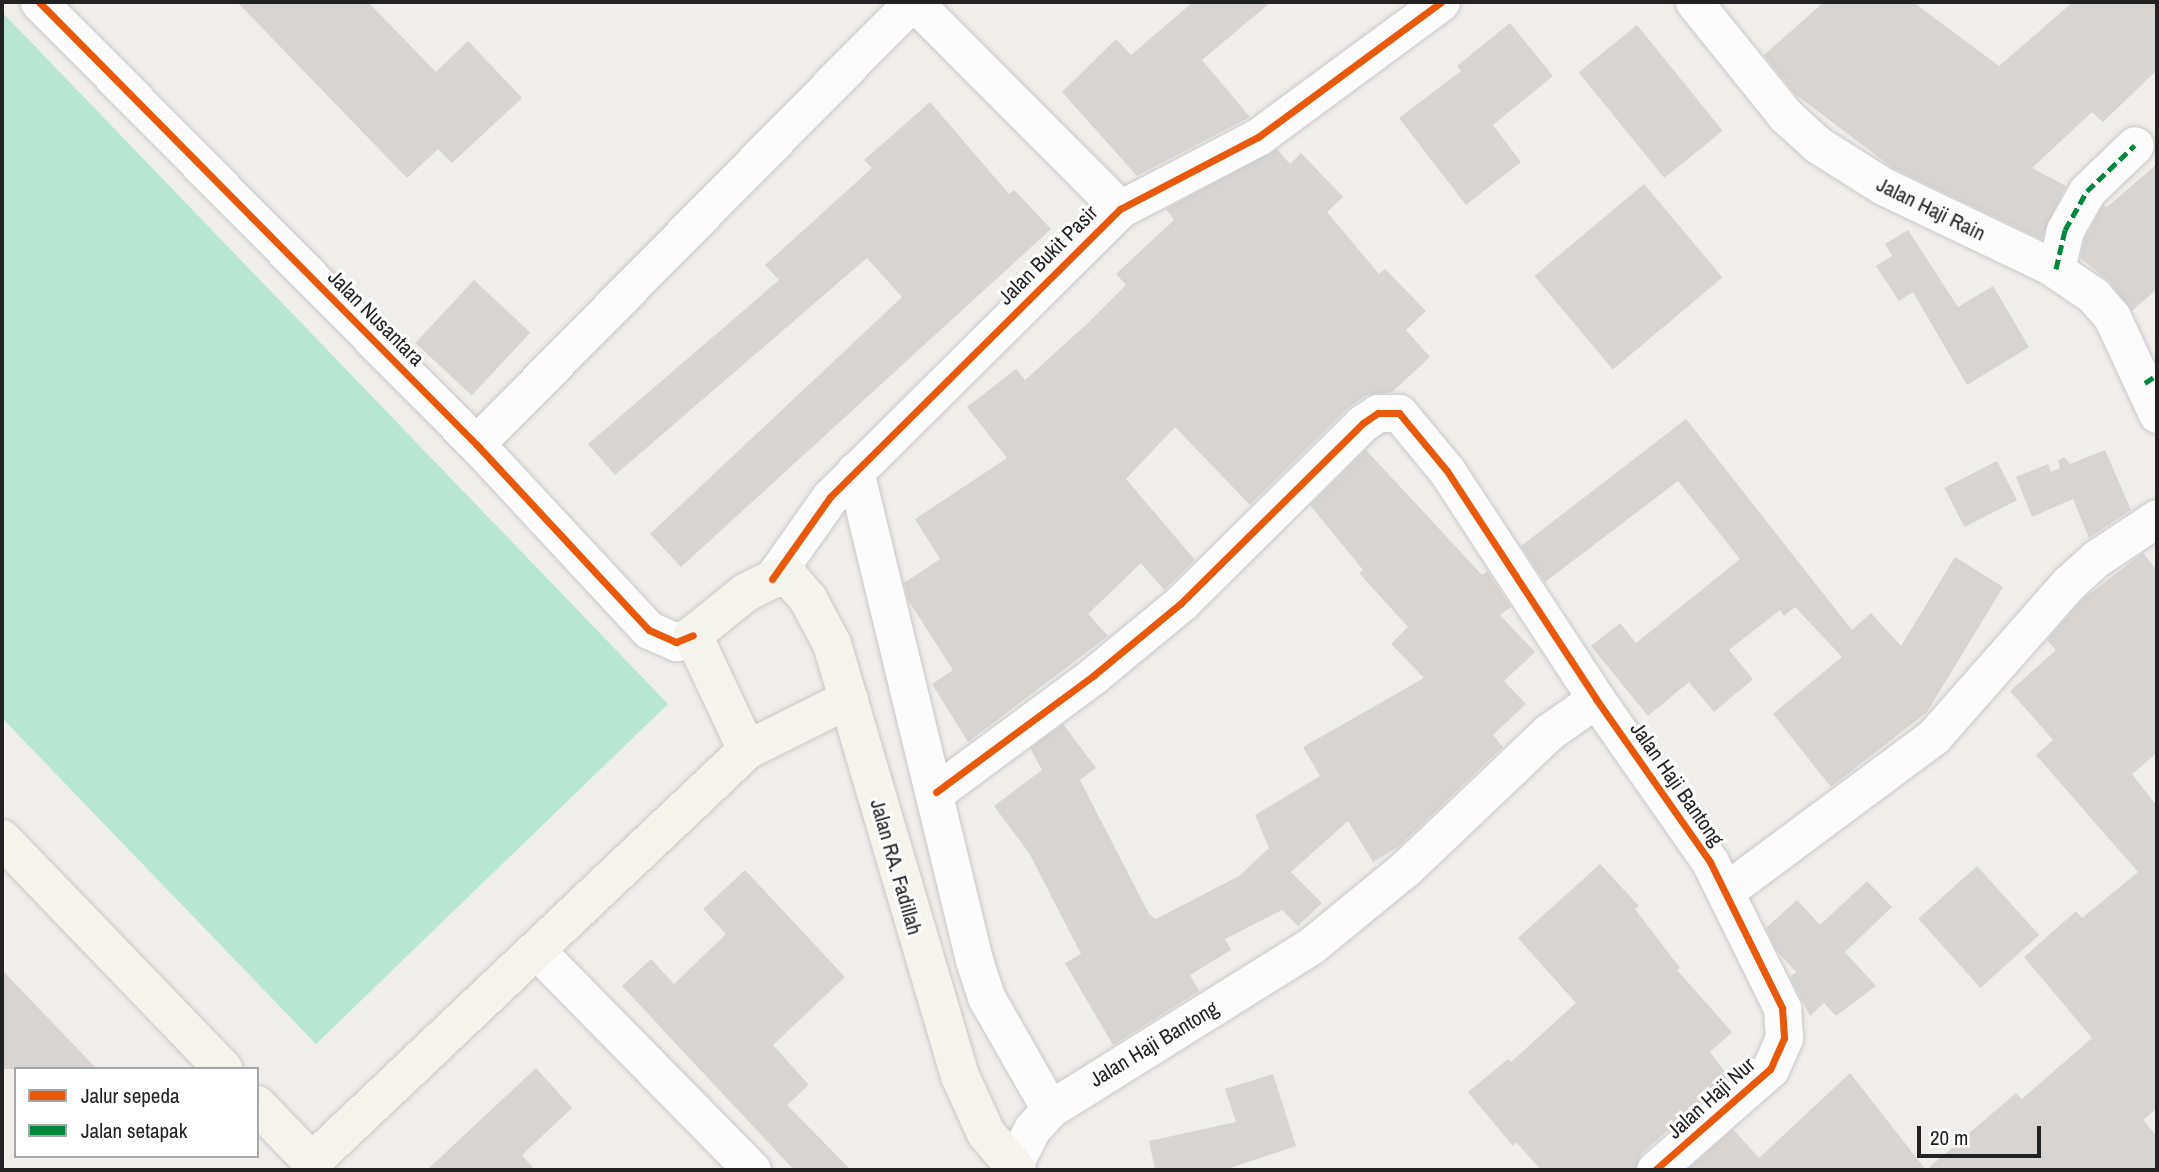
<!DOCTYPE html>
<html>
<head>
<meta charset="utf-8">
<style>
  body { margin:0 }
  #map { position:relative; width:2159px; height:1172px; overflow:hidden; background:#f0eeeb; font-family:"Archivo Narrow",sans-serif }
  div>[style] { position:absolute }
  [style*='--x'] { left:calc(var(--x)*1px); top:calc(var(--y)*1px); width:calc(var(--w)*1px); rotate:calc(var(--a)*1deg) }
  .pitch>* { inset:0; background:#b7e6d2 }
  .building>* { inset:0; background:#d7d4d2; transform-origin:0 0 }
  .roads { filter:drop-shadow(0 0 2px #c9c8c7) drop-shadow(0 0 2px #c9c8c7) }
  .minor>* { height:37px; margin:-18.5px; padding:0 18.5px; transform-origin:18.5px; border-radius:18.5px; background:#fdfcfc }
  .secondary>* { height:38px; margin:-19px; padding:0 19px; transform-origin:19px; border-radius:19px; background:#f4f4ed }
  .quiet>* { height:5px; margin-top:-2.5px; transform-origin:0; background:repeating-linear-gradient(90deg,#00873e 0 10px,transparent 0 15px) }
  .cycleway>* { height:7px; margin:-3.5px; padding:0 3.5px; transform-origin:3.5px; border-radius:3.5px; background:#e8590c }
  span { translate:-50% -50%; white-space:nowrap; text-align:center; line-height:1.15; -webkit-text-stroke:6px #fff; paint-order:stroke }
  .street-label { font-size:21px; color:#222 }
  .frame { position:absolute; inset:0; border:4px solid #222; pointer-events:none }
  .legend { position:absolute; left:14px; top:1067px; width:245px; height:91px; box-sizing:border-box; background:#fff; border:2px solid #a7a7a7; margin:0; padding:9px 12px; list-style:none; font-size:21px; color:#222 }
  .legend li { display:flex; align-items:center; gap:14px; height:35px }
  .legend b { width:35px; border:2px solid #a7a7a7 }
  .scale { position:absolute; left:1917px; top:1126px; width:124px; height:32px; box-sizing:border-box; border:4px solid #222; border-top:0; padding-left:9px; font-size:21px; line-height:24px; white-space:nowrap; color:#222; -webkit-text-stroke:5px #fff; paint-order:stroke }
</style>
</head>
<body>
<div id="map">
  <div class="pitch">
    <i style="clip-path:polygon(2px 12px,668px 704px,316px 1044px,2px 718px)"></i>
  </div>
  <div class="building">
    <i style="clip-path:polygon(237px 2px,368px 2px,436px 72px,468px 41px,522px 98px,452px 163px,438px 149px,407px 178px)"></i>
    <i style="clip-path:polygon(1193px 2px,1271px 2px,1202px 60px,1250px 117px,1137px 176px,1062px 92px,1116px 39px,1131px 55px)"></i>
    <i style="clip-path:polygon(1824px 2px,1913px 2px,1999px 66px,2073px 2px,2157px 2px,2157px 70px,2103px 122px,2092px 112px,2032px 168px,2066px 186px,2041px 239px,1893px 168px,1795px 94px,1764px 55px)"></i>
    <i style="clip-path:polygon(1510px 23px,1553px 76px,1493px 125px,1521px 162px,1466px 205px,1399px 118px,1461px 71px,1457px 66px)"></i>
    <i style="left:1637px;top:25px;width:136px;height:75px;rotate:51deg"></i>
    <i style="clip-path:polygon(930px 102px,1009px 194px,1014px 190px,1051px 229px,681px 567px,650px 534px,902px 297px,867px 258px,615px 475px,588px 444px,779px 280px,765px 265px,872px 168px,864px 160px)"></i>
    <i style="clip-path:polygon(1277px 149px,1290px 164px,1301px 153px,1343px 197px,1327px 212px,1379px 274px,1385px 269px,1426px 311px,1406px 330px,1430px 357px,1392px 392px,1367px 395px,1348px 408px,1250px 505px,1175px 427px,1126px 479px,1195px 560px,1164px 590px,1141px 563px,1088px 614px,1108px 636px,968px 742px,932px 684px,953px 670px,908px 600px,904px 583px,940px 559px,915px 519px,1007px 458px,967px 407px,1016px 369px,1025px 380px,1089px 322px,1126px 285px,1116px 274px,1174px 220px,1166px 209px)"></i>
    <i style="clip-path:polygon(2157px 164px,2157px 289px,2132px 311px,2109px 281px,2080px 258px,2085px 238px,2103px 205px,2107px 207px)"></i>
    <i style="left:1644px;top:184px;width:122px;height:143px;rotate:50deg"></i>
    <i style="clip-path:polygon(1908px 230px,1958px 307px,1993px 286px,2029px 347px,1967px 385px,1913px 292px,1899px 301px,1876px 266px,1892px 256px,1885px 244px)"></i>
    <i style="left:474px;top:280px;width:77px;height:86px;rotate:43deg"></i>
    <i style="clip-path:polygon(1686px 419px,1852px 630px,1871px 613px,1901px 646px,1955px 557px,2003px 587px,1927px 712px,1831px 787px,1773px 714px,1842px 657px,1795px 607px,1784px 616px,1780px 610px,1729px 650px,1753px 679px,1714px 712px,1689px 682px,1648px 716px,1591px 646px,1620px 623px,1636px 643px,1740px 559px,1678px 481px,1545px 582px,1521px 546px)"></i>
    <i style="clip-path:polygon(1366px 450px,1482px 575px,1487px 571px,1511px 607px,1500px 615px,1535px 652px,1504px 681px,1526px 704px,1493px 735px,1503px 747px,1398px 847px,1373px 862px,1348px 821px,1291px 872px,1322px 903px,1298px 926px,1282px 910px,1225px 939px,1231px 950px,1190px 975px,1199px 991px,1113px 1045px,1065px 963px,1081px 954px,1029px 853px,994px 806px,1042px 770px,1030px 748px,1063px 724px,1096px 768px,1080px 780px,1149px 914px,1156px 919px,1239px 876px,1269px 848px,1255px 815px,1320px 776px,1303px 747px,1424px 678px,1391px 644px,1408px 627px,1359px 573px,1363px 570px,1310px 505px)"></i>
    <i style="clip-path:polygon(2105px 450px,2131px 510px,2089px 538px,2073px 499px,2032px 517px,2016px 477px,2048px 464px,2051px 472px,2060px 468px,2058px 461px,2064px 457px,2070px 464px)"></i>
    <i style="left:1997px;top:461px;width:44px;height:59px;rotate:63deg"></i>
    <i style="clip-path:polygon(2143px 553px,2157px 570px,2157px 753px,2132px 774px,2157px 806px,2157px 1108px,2143px 1120px,2157px 1136px,2157px 1170px,1687px 1170px,1733px 1129px,1759px 1158px,1850px 1073px,1926px 1170px,2016px 1093px,2022px 1099px,2092px 1038px,2024px 957px,2076px 911px,2082px 918px,2138px 872px,2036px 755px,2053px 740px,2010px 691px,2056px 650px,2047px 640px,2084px 598px)"></i>
    <i style="clip-path:polygon(1600px 864px,1639px 906px,1635px 909px,1680px 968px,1677px 970px,1732px 1032px,1710px 1052px,1729px 1077px,1641px 1154px,1635px 1170px,1541px 1170px,1516px 1142px,1513px 1146px,1468px 1092px,1508px 1059px,1511px 1062px,1576px 1003px,1518px 938px)"></i>
    <i style="left:1977px;top:866px;width:93px;height:79px;rotate:48deg"></i>
    <i style="clip-path:polygon(745px 870px,845px 977px,773px 1045px,809px 1085px,787px 1105px,851px 1170px,794px 1170px,622px 986px,651px 959px,674px 984px,726px 934px,703px 909px)"></i>
    <i style="clip-path:polygon(1867px 881px,1892px 907px,1845px 952px,1876px 986px,1836px 1016px,1824px 1003px,1810px 1016px,1790px 977px,1796px 972px,1777px 951px,1766px 928px,1797px 900px,1820px 925px)"></i>
    <i style="clip-path:polygon(2px 970px,97px 1069px,2px 1069px)"></i>
    <i style="clip-path:polygon(536px 1068px,572px 1108px,522px 1155px,535px 1170px,427px 1170px)"></i>
    <i style="clip-path:polygon(1273px 1074px,1296px 1146px,1224px 1170px,1155px 1170px,1149px 1141px,1236px 1122px,1225px 1089px)"></i>
  </div>
  <div class="roads">
    <div class="minor">
      <i style="--x:39;--y:2;--w:622;--a:45.33"></i>
      <i style="--x:476;--y:444;--w:254;--a:47.1"></i>
      <i style="--x:649;--y:630;--w:30;--a:24"></i>
      <i style="--x:676;--y:642;--w:18;--a:-22"></i>
      <i style="--x:914;--y:2;--w:292;--a:45.1"></i>
      <i style="--x:1694;--y:2;--w:146;--a:51.1"></i>
      <i style="--x:1786;--y:116;--w:43;--a:42.2"></i>
      <i style="--x:1818;--y:145;--w:77;--a:32.2"></i>
      <i style="--x:1883;--y:186;--w:185;--a:25.6"></i>
      <i style="--x:2050;--y:266;--w:52;--a:34"></i>
      <i style="--x:2093;--y:295;--w:29;--a:49"></i>
      <i style="--x:2112;--y:317;--w:107;--a:65.1"></i>
      <i style="--x:2056;--y:269;--w:40;--a:-77"></i>
      <i style="--x:2065;--y:230;--w:45;--a:-60.6"></i>
      <i style="--x:2087;--y:191;--w:66;--a:-43.8"></i>
      <i style="--x:476;--y:444;--w:621;--a:-45.39"></i>
      <i style="--x:855;--y:471;--w:503;--a:76.32"></i>
      <i style="--x:974;--y:960;--w:39;--a:72"></i>
      <i style="--x:986;--y:997;--w:129;--a:60.3"></i>
      <i style="--x:772;--y:579;--w:100;--a:-54.7"></i>
      <i style="--x:830;--y:497;--w:409;--a:-44.8"></i>
      <i style="--x:1120;--y:209;--w:156;--a:-27.6"></i>
      <i style="--x:1258;--y:137;--w:227;--a:-36.4"></i>
      <i style="--x:936;--y:792;--w:197;--a:-36.5"></i>
      <i style="--x:1094;--y:675;--w:113;--a:-39.6"></i>
      <i style="--x:1181;--y:603;--w:256;--a:-44.7"></i>
      <i style="--x:1363;--y:423;--w:18;--a:-34"></i>
      <i style="--x:1378;--y:413;--w:21;--a:0"></i>
      <i style="--x:1399;--y:413;--w:75;--a:50.4"></i>
      <i style="--x:1447;--y:471;--w:272;--a:56.8"></i>
      <i style="--x:1596;--y:699;--w:199;--a:55"></i>
      <i style="--x:1710;--y:862;--w:163;--a:63.7"></i>
      <i style="--x:1782;--y:1008;--w:30;--a:86"></i>
      <i style="--x:1784;--y:1038;--w:34;--a:114"></i>
      <i style="--x:1770;--y:1069;--w:153;--a:138.7"></i>
      <i style="--x:1727;--y:890;--w:258;--a:-36.6"></i>
      <i style="--x:1934;--y:736;--w:204;--a:-48.6"></i>
      <i style="--x:2069;--y:583;--w:38;--a:-42"></i>
      <i style="--x:2097;--y:558;--w:72;--a:-33.7"></i>
      <i style="--x:537;--y:951;--w:307;--a:45.5"></i>
      <i style="--x:1013;--y:1166;--w:42;--a:-62.8"></i>
      <i style="--x:1032;--y:1129;--w:27;--a:-48"></i>
      <i style="--x:1050;--y:1109;--w:309;--a:-32"></i>
      <i style="--x:1312;--y:945;--w:120;--a:-39.3"></i>
      <i style="--x:1405;--y:869;--w:199;--a:-43.6"></i>
      <i style="--x:1549;--y:732;--w:57;--a:-35.1"></i>
    </div>
    <div class="secondary">
      <i style="--x:747;--y:750;--w:127;--a:-115.2"></i>
      <i style="--x:693;--y:635;--w:67;--a:-38.9"></i>
      <i style="--x:745;--y:593;--w:30;--a:-27"></i>
      <i style="--x:772;--y:579;--w:17;--a:-7"></i>
      <i style="--x:789;--y:577;--w:29;--a:49"></i>
      <i style="--x:808;--y:599;--w:51;--a:61.9"></i>
      <i style="--x:832;--y:644;--w:451;--a:73.5"></i>
      <i style="--x:960;--y:1076;--w:63;--a:65.5"></i>
      <i style="--x:986;--y:1133;--w:48;--a:50"></i>
      <i style="--x:2;--y:839;--w:319;--a:46.1"></i>
      <i style="--x:257;--y:1105;--w:79;--a:46"></i>
      <i style="--x:312;--y:1162;--w:599;--a:-43.44"></i>
      <i style="--x:747;--y:750;--w:114;--a:-26.6"></i>
    </div>
  </div>
  <div class="quiet">
    <i style="--x:2056;--y:269;--w:40;--a:-77"></i>
    <i style="--x:2065;--y:230;--w:45;--a:-60.6"></i>
    <i style="--x:2087;--y:191;--w:66;--a:-43.8"></i>
    <i style="--x:2145;--y:383;--w:14;--a:-34"></i>
  </div>
  <div class="cycleway">
    <i style="--x:39;--y:2;--w:622;--a:45.33"></i>
    <i style="--x:476;--y:444;--w:254;--a:47.1"></i>
    <i style="--x:649;--y:630;--w:30;--a:24"></i>
    <i style="--x:676;--y:642;--w:18;--a:-22"></i>
    <i style="--x:772;--y:579;--w:100;--a:-54.7"></i>
    <i style="--x:830;--y:497;--w:409;--a:-44.8"></i>
    <i style="--x:1120;--y:209;--w:156;--a:-27.6"></i>
    <i style="--x:1258;--y:137;--w:227;--a:-36.4"></i>
    <i style="--x:936;--y:792;--w:197;--a:-36.5"></i>
    <i style="--x:1094;--y:675;--w:113;--a:-39.6"></i>
    <i style="--x:1181;--y:603;--w:256;--a:-44.7"></i>
    <i style="--x:1363;--y:423;--w:18;--a:-34"></i>
    <i style="--x:1378;--y:413;--w:21;--a:0"></i>
    <i style="--x:1399;--y:413;--w:75;--a:50.4"></i>
    <i style="--x:1447;--y:471;--w:272;--a:56.8"></i>
    <i style="--x:1596;--y:699;--w:199;--a:55"></i>
    <i style="--x:1710;--y:862;--w:163;--a:63.7"></i>
    <i style="--x:1782;--y:1008;--w:30;--a:86"></i>
    <i style="--x:1784;--y:1038;--w:34;--a:114"></i>
    <i style="--x:1770;--y:1069;--w:153;--a:138.7"></i>
  </div>
  <div class="street-label">
    <span style="left:1931px;top:209px;rotate:26deg">Jalan Haji Rain</span>
    <span style="left:1048px;top:255px;rotate:-45deg">Jalan Bukit Pasir</span>
    <span style="left:376px;top:318px;rotate:45deg">Jalan Nusantara</span>
    <span style="left:1677px;top:784px;rotate:55deg">Jalan Haji Bantong</span>
    <span style="left:896px;top:867px;rotate:74deg">Jalan RA. Fadillah</span>
    <span style="left:1154px;top:1044px;rotate:-31deg">Jalan Haji Bantong</span>
    <span style="left:1711px;top:1098px;rotate:-42deg">Jalan Haji Nur</span>
  </div>
  <div class="frame"></div>
  <ul class="legend">
  <li><b style="height:9px;background:#e8590c"></b>Jalur sepeda</li>
  <li><b style="height:9px;background:#00873e"></b>Jalan setapak</li>
  </ul>
  <div class="scale">20 m</div>
</div>
</body>
</html>
